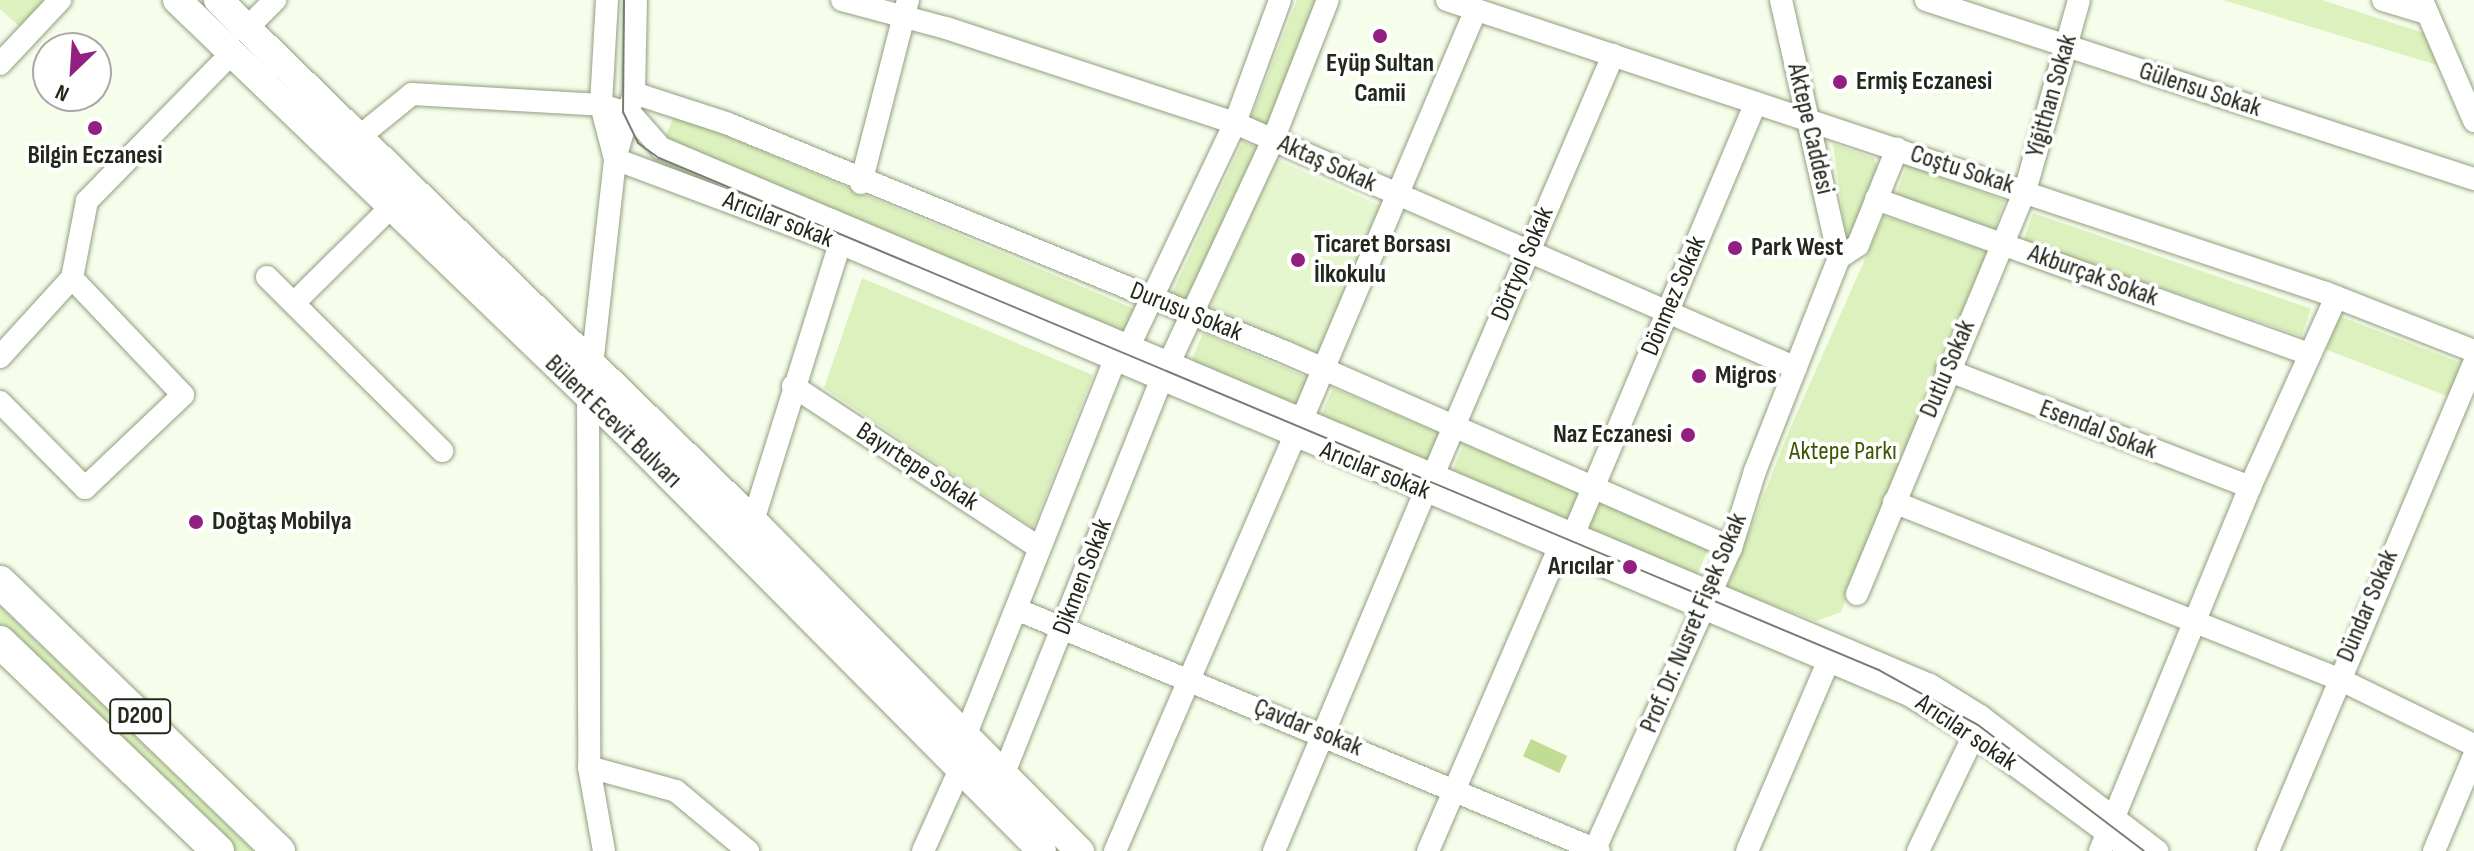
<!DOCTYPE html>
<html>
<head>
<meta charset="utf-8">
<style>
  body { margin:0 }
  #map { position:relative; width:2474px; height:851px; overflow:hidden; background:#f6feeb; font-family:"Sofia Sans Condensed",sans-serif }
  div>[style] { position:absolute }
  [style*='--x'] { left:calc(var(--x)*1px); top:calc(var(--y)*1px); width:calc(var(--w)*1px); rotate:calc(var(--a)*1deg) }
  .built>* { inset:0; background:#e6f6ce; transform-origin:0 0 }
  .green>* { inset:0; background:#dcf1bd; transform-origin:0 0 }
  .water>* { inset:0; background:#c1dc94; transform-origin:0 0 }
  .roads { filter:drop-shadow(0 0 2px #929e80) drop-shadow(0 0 2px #929e80) }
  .minor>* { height:22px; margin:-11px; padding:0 11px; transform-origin:11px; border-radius:11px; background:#fff }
  .major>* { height:28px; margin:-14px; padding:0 14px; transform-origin:14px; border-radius:14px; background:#fff }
  .highway>* { height:32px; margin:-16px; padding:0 16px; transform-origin:16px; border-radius:16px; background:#fff }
  .tram>* { height:2px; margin:-1px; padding:0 1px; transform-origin:1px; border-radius:1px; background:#787e6f }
  .dots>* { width:22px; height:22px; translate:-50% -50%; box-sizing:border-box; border:4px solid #fff; border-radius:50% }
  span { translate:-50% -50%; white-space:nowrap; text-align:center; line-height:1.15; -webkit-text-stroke:8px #fff; paint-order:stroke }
  .shield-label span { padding:2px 6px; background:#fff; border:2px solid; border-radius:6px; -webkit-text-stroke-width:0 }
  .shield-label { font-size:24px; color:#23281c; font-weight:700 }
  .poi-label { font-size:26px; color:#23281c; font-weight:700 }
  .left { translate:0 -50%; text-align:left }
  .right { translate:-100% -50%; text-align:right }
  .street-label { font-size:26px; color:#23281c }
  .park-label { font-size:26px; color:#3e5502 }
  .north { position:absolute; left:32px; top:32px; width:80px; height:80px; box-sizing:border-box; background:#fff; border:2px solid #a7a9a4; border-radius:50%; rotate:205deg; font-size:22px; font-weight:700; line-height:32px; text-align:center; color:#23281c }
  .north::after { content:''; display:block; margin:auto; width:28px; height:36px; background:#922080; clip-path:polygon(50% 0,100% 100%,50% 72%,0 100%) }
</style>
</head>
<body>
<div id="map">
  <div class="built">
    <i style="left:1276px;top:159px;width:119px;height:165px;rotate:24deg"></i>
  </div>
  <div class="green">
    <i style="clip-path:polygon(0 0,46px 0,20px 27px,0 9px)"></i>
    <i style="clip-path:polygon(1297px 0,1315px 0,1269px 126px,1251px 118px)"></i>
    <i style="clip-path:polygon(2223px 0,2322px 0,2427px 34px,2437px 65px)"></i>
    <i style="left:675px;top:114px;width:505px;height:28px;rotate:23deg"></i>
    <i style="left:1243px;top:141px;width:19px;height:171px;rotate:25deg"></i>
    <i style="clip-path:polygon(1833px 144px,1874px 158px,1880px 176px,1853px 243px,1846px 238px)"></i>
    <i style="left:1907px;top:165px;width:104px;height:36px;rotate:20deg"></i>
    <i style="left:2033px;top:213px;width:294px;height:29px;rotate:19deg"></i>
    <i style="clip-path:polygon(1884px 216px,1988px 252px,1841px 612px,1816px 621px,1727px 588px,1789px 431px)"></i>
    <i style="clip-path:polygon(862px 278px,1093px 375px,1033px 528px,824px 388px)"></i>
    <i style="left:2339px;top:316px;width:131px;height:36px;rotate:21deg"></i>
    <i style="left:1203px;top:333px;width:122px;height:36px;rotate:23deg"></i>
    <i style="left:1333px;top:388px;width:121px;height:34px;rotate:23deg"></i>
    <i style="left:1464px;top:444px;width:128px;height:34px;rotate:23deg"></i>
    <i style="left:1598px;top:499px;width:121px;height:34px;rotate:23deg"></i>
    <i style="left:0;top:606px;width:354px;height:20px;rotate:44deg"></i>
  </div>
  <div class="water">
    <i style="left:1531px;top:739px;width:40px;height:19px;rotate:25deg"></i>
  </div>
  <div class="roads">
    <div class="minor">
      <i style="--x:607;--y:0;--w:105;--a:93.3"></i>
      <i style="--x:601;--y:105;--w:56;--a:75.5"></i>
      <i style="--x:842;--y:0;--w:108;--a:15.1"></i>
      <i style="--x:946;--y:28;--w:304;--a:18.2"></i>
      <i style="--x:1235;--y:123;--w:612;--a:23.59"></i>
      <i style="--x:1447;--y:0;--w:927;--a:18.43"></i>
      <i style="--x:2326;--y:293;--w:159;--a:21.4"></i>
      <i style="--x:1781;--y:0;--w:264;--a:77.3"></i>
      <i style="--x:1926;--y:0;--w:576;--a:18.09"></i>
      <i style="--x:2383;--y:0;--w:45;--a:16.8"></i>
      <i style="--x:2422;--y:0;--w:132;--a:66.7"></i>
      <i style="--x:247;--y:28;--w:40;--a:-45"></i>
      <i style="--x:0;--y:64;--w:88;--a:-46.8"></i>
      <i style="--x:634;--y:93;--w:97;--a:18.1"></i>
      <i style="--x:726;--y:123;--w:604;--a:22.28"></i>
      <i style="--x:1285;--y:352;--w:487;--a:23.7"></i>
      <i style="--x:359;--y:137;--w:68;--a:-39.1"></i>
      <i style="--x:412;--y:94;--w:189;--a:3.3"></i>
      <i style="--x:601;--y:105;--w:31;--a:17"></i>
      <i style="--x:631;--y:114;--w:45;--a:48.6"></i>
      <i style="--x:661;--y:148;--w:1378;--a:22.94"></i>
      <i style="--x:1930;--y:685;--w:59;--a:31.8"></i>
      <i style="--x:1980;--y:716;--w:223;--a:37.3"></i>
      <i style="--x:615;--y:159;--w:240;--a:20.5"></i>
      <i style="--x:840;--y:243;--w:1161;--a:22.92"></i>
      <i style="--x:1909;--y:695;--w:76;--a:31.6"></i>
      <i style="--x:1974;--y:735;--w:196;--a:36.3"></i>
      <i style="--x:861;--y:183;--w:189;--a:-75.6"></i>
      <i style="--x:1876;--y:199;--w:461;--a:19.7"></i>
      <i style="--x:1839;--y:258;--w:23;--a:-34"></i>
      <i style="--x:1858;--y:245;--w:104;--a:-67.9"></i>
      <i style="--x:267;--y:277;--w:247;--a:44.8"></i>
      <i style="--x:294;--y:303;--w:134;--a:-44.7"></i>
      <i style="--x:1130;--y:344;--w:245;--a:-64.6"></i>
      <i style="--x:1235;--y:123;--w:131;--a:-69.9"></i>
      <i style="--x:0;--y:357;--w:107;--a:-47.7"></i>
      <i style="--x:1170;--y:361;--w:244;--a:-65"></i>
      <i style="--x:1273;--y:140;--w:150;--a:-68.6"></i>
      <i style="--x:592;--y:365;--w:207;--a:-83.6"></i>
      <i style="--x:615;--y:159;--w:69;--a:-73.9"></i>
      <i style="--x:634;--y:93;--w:93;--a:-88.8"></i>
      <i style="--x:1947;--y:370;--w:325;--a:21.1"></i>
      <i style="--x:793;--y:386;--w:295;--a:33.3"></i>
      <i style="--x:588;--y:396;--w:371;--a:89.8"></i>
      <i style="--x:589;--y:767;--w:85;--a:79.9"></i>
      <i style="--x:0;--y:402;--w:121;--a:45.3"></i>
      <i style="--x:85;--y:488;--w:135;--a:-43.5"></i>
      <i style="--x:183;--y:395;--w:161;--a:-133.5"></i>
      <i style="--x:72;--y:278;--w:78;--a:-79"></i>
      <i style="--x:87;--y:201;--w:206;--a:-45.6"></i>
      <i style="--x:1303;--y:417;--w:442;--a:-67"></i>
      <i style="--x:1434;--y:473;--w:455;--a:-66.8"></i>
      <i style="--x:1894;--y:502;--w:477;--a:21.7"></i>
      <i style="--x:2337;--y:678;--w:153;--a:26.1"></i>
      <i style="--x:753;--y:521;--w:291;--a:-72.6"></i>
      <i style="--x:1574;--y:533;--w:467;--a:-67.1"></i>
      <i style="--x:1857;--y:594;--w:437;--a:-67.4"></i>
      <i style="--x:2025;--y:191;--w:198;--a:-74.2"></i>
      <i style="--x:1016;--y:609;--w:631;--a:22.54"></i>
      <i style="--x:966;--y:734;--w:404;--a:-68.3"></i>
      <i style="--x:589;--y:767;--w:90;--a:15.4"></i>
      <i style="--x:676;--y:791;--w:94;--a:39.8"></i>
      <i style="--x:1004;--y:773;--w:422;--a:-68.2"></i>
      <i style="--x:923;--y:851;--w:90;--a:-65.7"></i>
      <i style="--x:1115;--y:851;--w:450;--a:-66.6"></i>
      <i style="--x:1274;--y:851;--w:390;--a:-67.2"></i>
      <i style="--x:1428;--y:851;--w:330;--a:-66.6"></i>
      <i style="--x:1594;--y:851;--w:333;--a:-65.7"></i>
      <i style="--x:1731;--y:548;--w:81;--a:-72.7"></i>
      <i style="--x:1755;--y:471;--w:229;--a:-68.5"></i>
      <i style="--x:1747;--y:851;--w:208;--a:-66.8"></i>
      <i style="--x:1918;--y:851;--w:129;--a:-64.2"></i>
      <i style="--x:2100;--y:851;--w:394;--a:-67.6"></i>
      <i style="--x:2250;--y:487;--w:209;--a:-65.6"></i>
      <i style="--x:2268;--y:851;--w:530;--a:-67.11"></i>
      <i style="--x:2434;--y:851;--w:103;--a:-67.2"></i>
    </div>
    <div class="major">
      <i style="--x:177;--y:0;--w:620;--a:43.89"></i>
      <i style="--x:624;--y:430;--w:593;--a:45.2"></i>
      <i style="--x:218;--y:0;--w:747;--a:44.24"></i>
      <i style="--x:753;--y:521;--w:465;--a:45.3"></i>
    </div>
    <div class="highway">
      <i style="--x:0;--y:582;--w:388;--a:44"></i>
      <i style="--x:0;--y:642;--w:302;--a:43.8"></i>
    </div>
  </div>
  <div class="tram">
    <i style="--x:624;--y:0;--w:112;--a:90.5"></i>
    <i style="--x:623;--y:112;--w:34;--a:64"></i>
    <i style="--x:638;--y:143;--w:26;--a:36"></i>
    <i style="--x:659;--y:158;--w:1323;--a:22.77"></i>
    <i style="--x:1879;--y:670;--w:113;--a:29.1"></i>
    <i style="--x:1978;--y:725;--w:208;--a:37.2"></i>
  </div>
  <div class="dots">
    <i style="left:1380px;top:36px;background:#922080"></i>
    <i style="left:1840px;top:82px;background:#922080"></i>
    <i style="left:95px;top:128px;background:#922080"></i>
    <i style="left:1735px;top:248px;background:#922080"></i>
    <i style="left:1298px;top:260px;background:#922080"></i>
    <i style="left:1699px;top:376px;background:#922080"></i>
    <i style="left:1688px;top:435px;background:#922080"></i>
    <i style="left:196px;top:522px;background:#922080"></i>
    <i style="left:1630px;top:567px;background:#922080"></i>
  </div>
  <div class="shield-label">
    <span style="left:140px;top:716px">D200</span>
  </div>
  <div class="poi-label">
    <span style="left:1380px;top:79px">Eyüp Sultan<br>Camii</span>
    <span class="left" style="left:1856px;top:82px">Ermiş Eczanesi</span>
    <span style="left:95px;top:156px">Bilgin Eczanesi</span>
    <span class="left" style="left:1314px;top:260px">Ticaret Borsası<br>İlkokulu</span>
    <span class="left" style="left:1751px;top:248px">Park West</span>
    <span class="left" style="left:1715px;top:376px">Migros</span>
    <span class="right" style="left:1672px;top:435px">Naz Eczanesi</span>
    <span class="left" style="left:212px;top:522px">Doğtaş Mobilya</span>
    <span class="right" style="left:1614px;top:567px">Arıcılar</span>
  </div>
  <div class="street-label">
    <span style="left:2200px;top:90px;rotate:18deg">Gülensu Sokak</span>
    <span style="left:2052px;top:96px;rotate:-74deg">Yiğithan Sokak</span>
    <span style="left:1810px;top:129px;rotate:77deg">Aktepe Caddesi</span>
    <span style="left:1327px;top:164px;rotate:24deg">Aktaş Sokak</span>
    <span style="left:1962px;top:170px;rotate:18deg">Coştu Sokak</span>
    <span style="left:778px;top:220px;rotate:21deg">Arıcılar sokak</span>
    <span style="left:1523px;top:264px;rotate:-67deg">Dörtyol Sokak</span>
    <span style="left:2093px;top:276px;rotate:20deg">Akburçak Sokak</span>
    <span style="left:1674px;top:296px;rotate:-67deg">Dönmez Sokak</span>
    <span style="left:1186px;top:312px;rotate:22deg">Durusu Sokak</span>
    <span style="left:1948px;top:369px;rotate:-67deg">Dutlu Sokak</span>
    <span style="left:613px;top:422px;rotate:44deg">Bülent Ecevit Bulvarı</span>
    <span style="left:2098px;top:430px;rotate:21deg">Esendal Sokak</span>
    <span style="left:917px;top:467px;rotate:33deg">Bayırtepe Sokak</span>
    <span style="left:1375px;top:471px;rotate:22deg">Arıcılar sokak</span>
    <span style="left:1083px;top:577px;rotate:-69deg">Dikmen Sokak</span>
    <span style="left:2368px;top:606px;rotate:-67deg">Dündar Sokak</span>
    <span style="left:1694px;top:623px;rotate:-67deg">Prof. Dr. Nusret Fişek Sokak</span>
    <span style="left:1308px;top:728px;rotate:22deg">Çavdar sokak</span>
    <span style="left:1966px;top:733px;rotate:34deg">Arıcılar sokak</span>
  </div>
  <div class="park-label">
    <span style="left:1843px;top:452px">Aktepe Parkı</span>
  </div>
  <div class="north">N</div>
</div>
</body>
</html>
